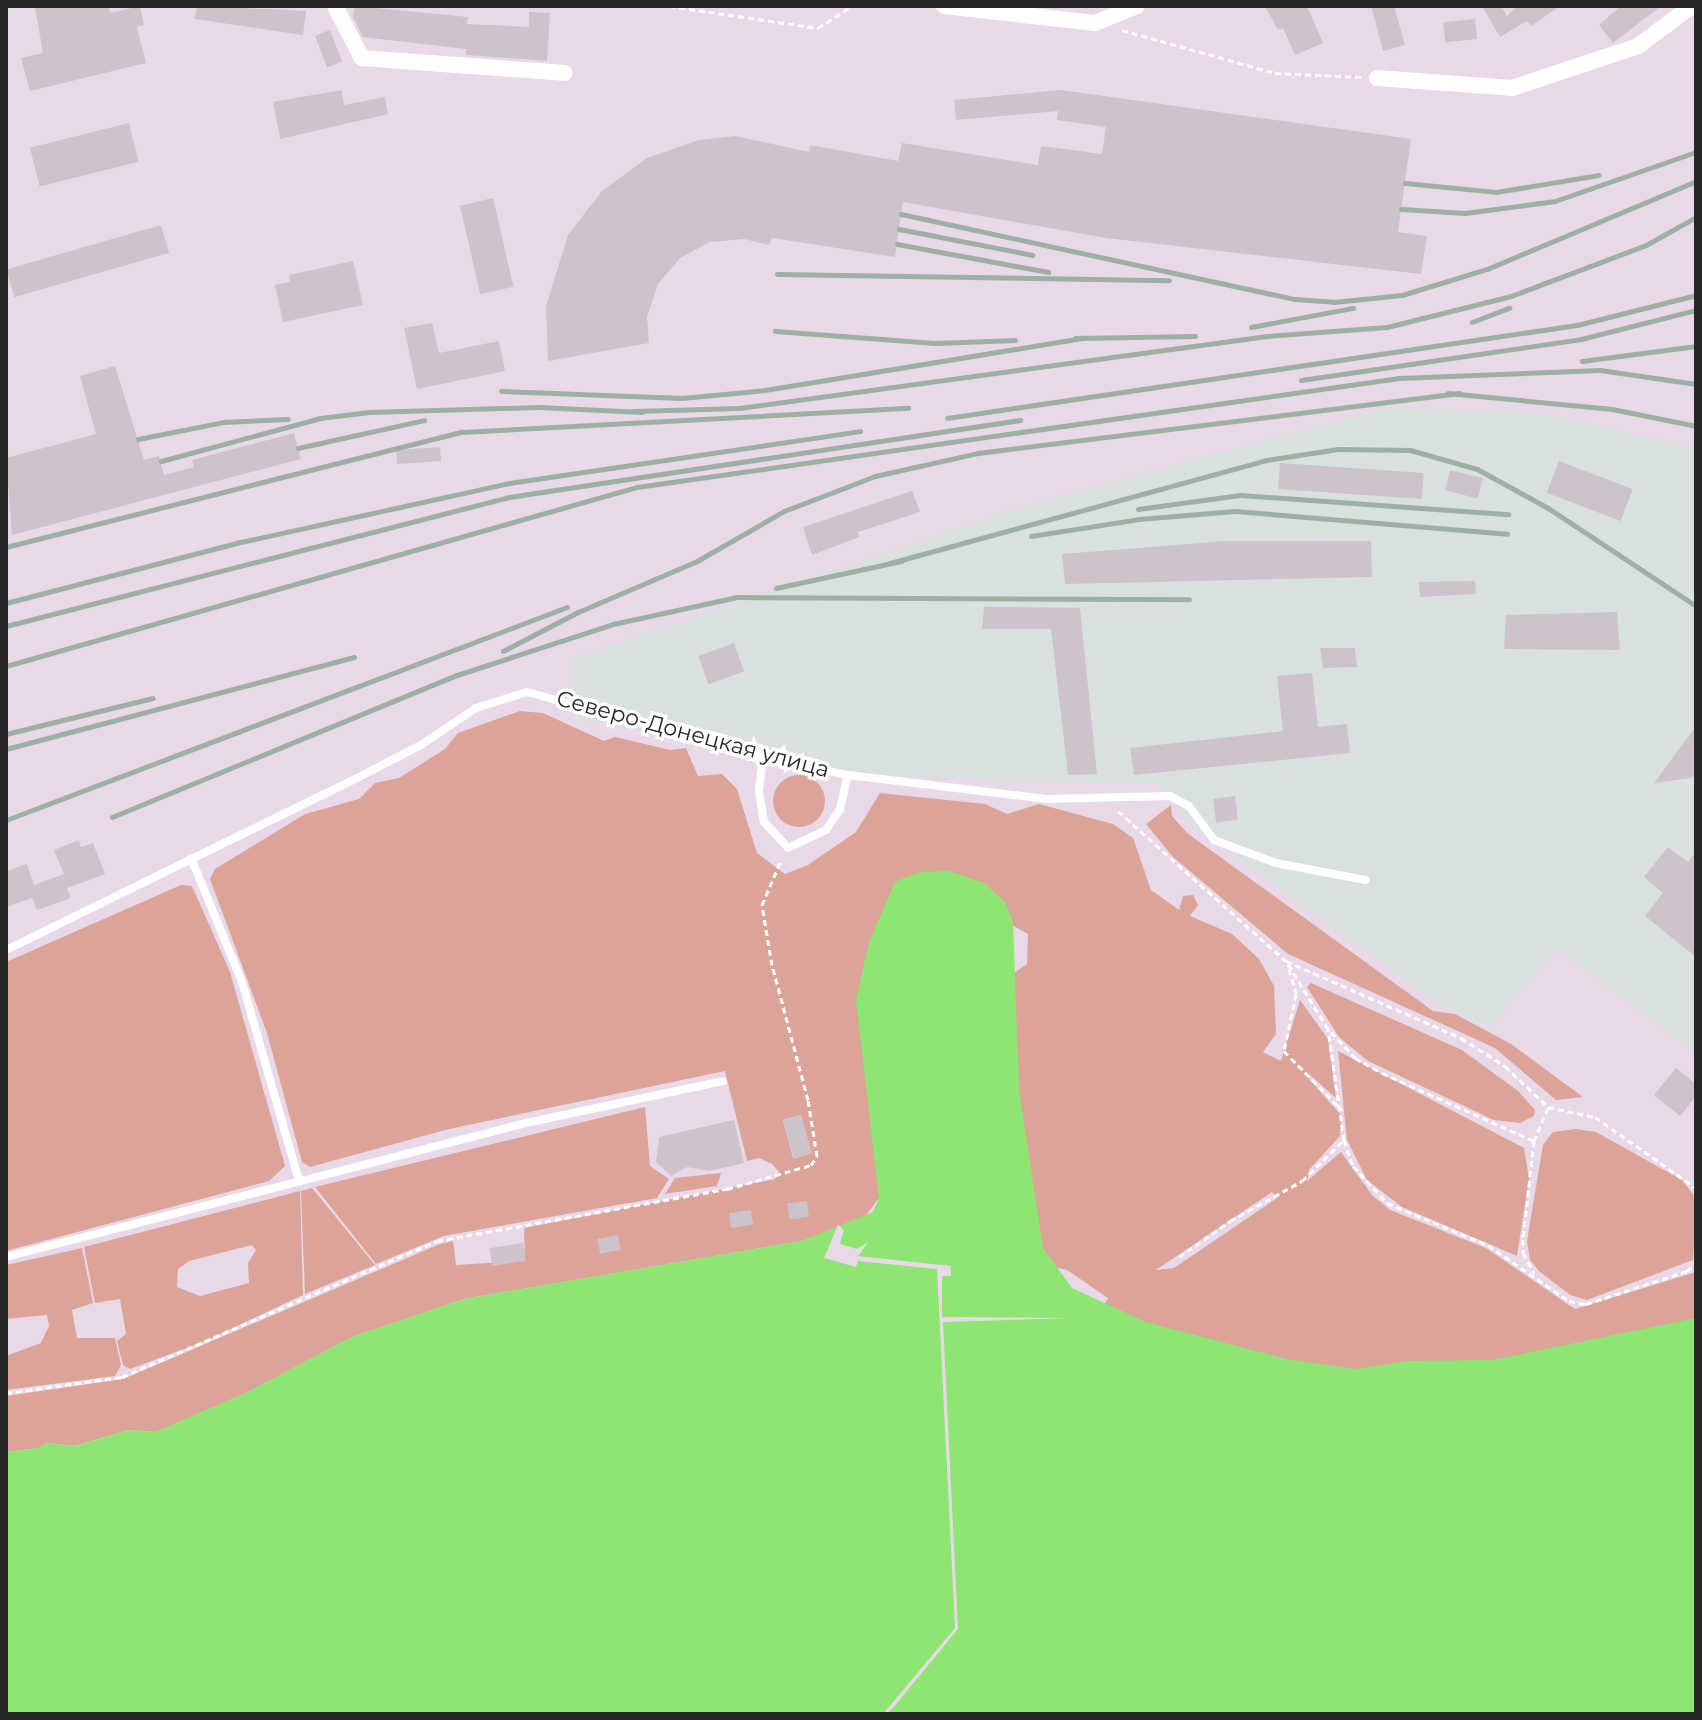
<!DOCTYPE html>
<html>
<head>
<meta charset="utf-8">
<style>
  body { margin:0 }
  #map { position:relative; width:1702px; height:1720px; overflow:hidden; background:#e9d9e8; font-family:Montserrat,sans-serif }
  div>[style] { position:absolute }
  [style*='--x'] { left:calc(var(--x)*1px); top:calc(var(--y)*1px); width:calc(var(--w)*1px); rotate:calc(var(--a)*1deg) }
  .industrial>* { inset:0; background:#d9e1df }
  .green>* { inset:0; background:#dca398 }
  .round { border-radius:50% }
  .water>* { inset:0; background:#8de572 }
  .pier>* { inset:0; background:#e9d9e8 }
  .building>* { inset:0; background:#cec2cc; transform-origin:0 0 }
  .path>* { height:3px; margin-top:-1.5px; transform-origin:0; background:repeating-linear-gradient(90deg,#fff 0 6px,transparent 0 10px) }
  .service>* { height:8px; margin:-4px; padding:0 4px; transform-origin:4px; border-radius:4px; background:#fff }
  .minor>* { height:16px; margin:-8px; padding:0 8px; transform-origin:8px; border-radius:8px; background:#fff }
  .rail>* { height:5px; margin:-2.5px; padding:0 2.5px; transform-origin:2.5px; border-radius:2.5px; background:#9db0a3 }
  span { translate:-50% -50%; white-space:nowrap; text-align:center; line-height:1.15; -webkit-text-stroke:7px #fff; paint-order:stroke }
  .street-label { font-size:22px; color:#272727 }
  .frame { position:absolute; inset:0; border:8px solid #272727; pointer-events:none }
</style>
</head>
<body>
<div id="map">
  <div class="industrial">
    <i style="clip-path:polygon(1387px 408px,1540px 412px,1696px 448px,1696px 1053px,1558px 949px,1490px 1027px,1436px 1002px,1186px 821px,1159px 784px,848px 775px,579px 719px,570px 659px,1036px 502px)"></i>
  </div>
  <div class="green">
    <i style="clip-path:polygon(evenodd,520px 711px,543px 713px,604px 741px,615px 737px,670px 750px,686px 748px,698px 776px,722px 774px,737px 789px,757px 853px,785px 874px,808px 865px,856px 832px,880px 793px,985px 804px,1007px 814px,1039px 804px,1113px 824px,1133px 838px,1151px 890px,1179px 910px,1183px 896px,1193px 895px,1198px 905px,1190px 916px,1232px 934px,1259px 959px,1274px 986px,1276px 1034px,1263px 1052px,1281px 1061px,1300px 1000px,1328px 1039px,1336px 1098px,1310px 1075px,1309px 1079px,1341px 1115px,1340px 1136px,1309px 1170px,1307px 1181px,1341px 1152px,1372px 1195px,1390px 1210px,1486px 1248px,1575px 1309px,1696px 1272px,1696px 1323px,1495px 1360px,1382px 1365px,1368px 1382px,1099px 1314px,1108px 1298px,1067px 1270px,1048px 1266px,1032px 1239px,1022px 1160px,1013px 974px,1027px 964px,1028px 934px,1004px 921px,880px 1128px,879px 1198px,864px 1218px,802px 1241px,464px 1299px,352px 1337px,248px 1392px,156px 1432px,128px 1430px,75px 1446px,47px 1443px,40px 1448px,6px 1452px,6px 1396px,123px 1379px,440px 1244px,453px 1241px,456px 1265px,525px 1261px,524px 1228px,775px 1179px,779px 1172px,772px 1164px,759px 1158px,747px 1161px,725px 1071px,449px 1129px,310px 1167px,302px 1162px,267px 1033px,210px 879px,215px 869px,305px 814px,359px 799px,375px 783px,399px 778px,445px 749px,458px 733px,520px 711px,801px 1115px,811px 1153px,793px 1158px,783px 1120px,801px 1115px,520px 711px,1272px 1192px,1277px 1198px,1174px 1268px,1156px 1270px,1272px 1192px)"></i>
    <i class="round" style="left:773px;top:775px;width:52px;height:52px"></i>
    <i style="clip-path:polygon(1171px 805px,1172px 816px,1187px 833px,1433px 1011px,1455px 1014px,1511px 1044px,1583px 1097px,1556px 1100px,1495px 1048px,1288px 954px,1173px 857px,1146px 824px)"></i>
    <i style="clip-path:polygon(181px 885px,192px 886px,230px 972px,285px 1166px,269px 1181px,6px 1251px,6px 962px)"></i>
    <i style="clip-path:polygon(1311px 983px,1462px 1050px,1518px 1091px,1535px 1110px,1534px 1116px,1520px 1123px,1494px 1120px,1368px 1061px,1339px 1037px,1307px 987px)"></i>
    <i style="clip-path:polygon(1338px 1051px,1524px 1148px,1529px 1179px,1517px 1256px,1402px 1207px,1367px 1180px,1347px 1140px)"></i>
    <i style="clip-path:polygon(645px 1107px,650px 1166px,669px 1179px,657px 1198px,444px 1236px,376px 1264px,315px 1187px)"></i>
    <i style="clip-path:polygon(1576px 1129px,1596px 1132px,1682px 1180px,1693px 1194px,1696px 1211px,1693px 1260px,1587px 1300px,1570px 1295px,1539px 1271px,1530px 1260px,1527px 1241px,1543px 1145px,1553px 1132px)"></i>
    <i style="clip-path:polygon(721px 1173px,717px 1186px,665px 1194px,675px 1178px)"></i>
    <i style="clip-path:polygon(312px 1188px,375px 1265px,305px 1294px,301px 1191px)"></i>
    <i style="clip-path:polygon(evenodd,300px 1191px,303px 1295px,203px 1342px,130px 1369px,123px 1365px,117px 1341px,126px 1334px,120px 1299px,95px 1303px,84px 1247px,300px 1191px,252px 1245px,256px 1250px,248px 1263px,249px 1283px,200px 1296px,177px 1287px,178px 1269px,189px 1261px,252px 1245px)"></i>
    <i style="clip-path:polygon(82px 1248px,93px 1303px,72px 1310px,77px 1338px,115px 1338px,121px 1365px,115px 1376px,6px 1390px,6px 1356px,41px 1343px,49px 1326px,47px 1315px,6px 1319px,6px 1265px)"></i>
  </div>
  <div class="water">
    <i style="clip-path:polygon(949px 871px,984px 883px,1005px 902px,1013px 922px,1019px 1090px,1043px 1248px,1072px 1288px,1146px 1322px,1286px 1359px,1356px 1369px,1408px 1361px,1493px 1360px,1696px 1318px,1696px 1714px,6px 1714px,6px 1452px,40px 1448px,46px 1443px,76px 1446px,128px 1430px,156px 1432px,248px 1392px,352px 1337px,464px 1299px,802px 1241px,873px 1212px,879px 1198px,856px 1000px,869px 942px,895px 882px,919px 872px)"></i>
  </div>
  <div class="pier">
    <i style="clip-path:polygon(838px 1225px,844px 1230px,840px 1244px,857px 1249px,868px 1242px,858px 1256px,951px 1266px,951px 1276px,942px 1276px,942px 1317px,1070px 1318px,943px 1322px,958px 1629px,888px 1714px,883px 1714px,955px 1628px,937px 1269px,858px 1261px,856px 1267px,824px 1258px)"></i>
  </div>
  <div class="building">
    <i style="clip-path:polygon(109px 6px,110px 13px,140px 6px,144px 25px,137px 27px,146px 63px,30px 91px,21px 58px,43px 53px,35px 8px)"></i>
    <i style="clip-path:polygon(197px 6px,306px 11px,303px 35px,195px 19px)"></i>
    <i style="clip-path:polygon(355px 6px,468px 17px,467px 24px,529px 27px,529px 12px,550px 13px,547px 61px,466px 55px,466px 49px,363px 37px,353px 17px)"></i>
    <i style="clip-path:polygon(1265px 6px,1307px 6px,1323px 43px,1295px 55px,1283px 28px,1278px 30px)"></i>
    <i style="clip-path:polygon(1371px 6px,1394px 6px,1405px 45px,1383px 51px)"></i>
    <i style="clip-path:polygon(1482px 6px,1501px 6px,1507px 16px,1517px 6px,1560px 6px,1531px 26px,1527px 21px,1500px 37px)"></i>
    <i style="clip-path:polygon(1621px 6px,1661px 6px,1613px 43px,1599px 25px)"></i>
    <i style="left:1475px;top:19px;width:20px;height:32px;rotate:84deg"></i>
    <i style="left:330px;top:30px;width:34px;height:16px;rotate:69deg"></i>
    <i style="clip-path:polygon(342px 90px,344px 105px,385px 97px,388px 114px,280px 139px,273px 102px)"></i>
    <i style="clip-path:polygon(1061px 90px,1411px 139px,1398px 232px,1427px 236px,1421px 274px,1106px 238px,903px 202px,895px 257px,772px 238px,769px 245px,744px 239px,710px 242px,680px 258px,658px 284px,647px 317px,649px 343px,548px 361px,546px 306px,568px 235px,602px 191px,647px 158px,699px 140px,736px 136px,809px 152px,810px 145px,898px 161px,902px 143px,1038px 165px,1041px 146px,1102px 154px,1106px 127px,1057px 120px,1058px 111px,956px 120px,954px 100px)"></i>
    <i style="left:129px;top:123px;width:40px;height:102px;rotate:76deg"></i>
    <i style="left:493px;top:198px;width:91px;height:34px;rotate:77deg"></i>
    <i style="left:161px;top:225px;width:29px;height:161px;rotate:74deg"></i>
    <i style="clip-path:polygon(353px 261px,363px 305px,283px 322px,275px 285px,290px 282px,289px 275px)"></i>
    <i style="clip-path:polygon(432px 323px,439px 353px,499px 341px,505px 371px,417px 389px,404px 328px)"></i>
    <i style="clip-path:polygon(115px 366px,144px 460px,159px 456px,164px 475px,194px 467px,192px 460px,294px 433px,301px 459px,12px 535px,6px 458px,96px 434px,80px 376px)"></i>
    <i style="left:440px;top:447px;width:14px;height:44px;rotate:86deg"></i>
    <i style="left:1559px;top:461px;width:79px;height:34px;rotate:21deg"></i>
    <i style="left:1280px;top:463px;width:144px;height:26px;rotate:4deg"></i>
    <i style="left:1450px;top:470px;width:34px;height:21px;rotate:14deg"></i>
    <i style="clip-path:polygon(912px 491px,920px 512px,858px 532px,859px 537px,812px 555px,803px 527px)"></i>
    <i style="clip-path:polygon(1226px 541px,1371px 541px,1372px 577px,1065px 584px,1062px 554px)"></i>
    <i style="clip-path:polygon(1475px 581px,1476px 594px,1420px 597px,1419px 582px)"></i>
    <i style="clip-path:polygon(984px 607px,1080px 608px,1097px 774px,1068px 775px,1051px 629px,982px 629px)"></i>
    <i style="clip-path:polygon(1617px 612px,1620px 650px,1504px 649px,1506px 615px)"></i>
    <i style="left:734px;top:643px;width:30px;height:38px;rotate:70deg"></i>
    <i style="clip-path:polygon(1320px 648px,1355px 648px,1357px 667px,1323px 668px)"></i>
    <i style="clip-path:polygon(1312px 673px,1318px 727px,1347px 724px,1350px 753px,1134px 775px,1130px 748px,1283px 731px,1277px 676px)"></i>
    <i style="clip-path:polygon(1696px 726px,1696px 772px,1691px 778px,1654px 783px)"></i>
    <i style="left:1235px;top:796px;width:24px;height:22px;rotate:83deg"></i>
    <i style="clip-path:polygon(79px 840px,81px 847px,93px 843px,105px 874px,67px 888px,71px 898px,37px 910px,32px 898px,6px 907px,6px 871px,27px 864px,34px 885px,64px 874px,54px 850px)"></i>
    <i style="clip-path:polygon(1668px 847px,1688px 862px,1696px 852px,1696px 957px,1645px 916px,1663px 893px,1644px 877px)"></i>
    <i style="clip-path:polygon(1676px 1068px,1696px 1084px,1696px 1096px,1680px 1116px,1654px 1095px)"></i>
    <i style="left:801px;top:1115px;width:40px;height:19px;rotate:74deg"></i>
    <i style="clip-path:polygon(734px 1120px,744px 1163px,709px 1171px,687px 1167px,671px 1176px,656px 1162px,659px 1137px)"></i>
    <i style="left:807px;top:1201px;width:16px;height:20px;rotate:83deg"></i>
    <i style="left:751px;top:1210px;width:15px;height:22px;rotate:82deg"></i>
    <i style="left:618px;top:1235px;width:15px;height:21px;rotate:79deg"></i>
    <i style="left:523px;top:1243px;width:18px;height:34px;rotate:81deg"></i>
  </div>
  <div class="path">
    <i style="--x:669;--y:6;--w:151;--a:8.4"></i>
    <i style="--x:818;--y:28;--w:40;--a:-32.9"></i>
    <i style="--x:1122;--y:30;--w:159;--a:15.7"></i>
    <i style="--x:1275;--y:73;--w:86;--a:2.7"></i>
    <i style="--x:1118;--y:811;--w:225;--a:41.8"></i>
    <i style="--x:1286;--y:961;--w:191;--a:23.7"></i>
    <i style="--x:1461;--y:1038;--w:52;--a:32.5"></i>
    <i style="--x:1505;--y:1066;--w:59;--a:43.6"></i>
    <i style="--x:1548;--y:1107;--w:48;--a:12"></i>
    <i style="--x:1595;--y:1117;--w:123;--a:35.1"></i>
    <i style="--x:1289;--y:969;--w:26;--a:74"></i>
    <i style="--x:1296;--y:994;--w:58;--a:101.9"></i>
    <i style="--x:1284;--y:1051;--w:83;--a:45.5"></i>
    <i style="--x:1331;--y:1032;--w:35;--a:47"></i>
    <i style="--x:1355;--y:1058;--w:31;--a:29"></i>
    <i style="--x:1382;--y:1073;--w:167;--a:24.1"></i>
    <i style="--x:1534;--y:1141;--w:36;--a:-67"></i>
    <i style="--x:1344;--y:1140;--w:28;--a:71"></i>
    <i style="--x:1353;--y:1166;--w:50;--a:47.4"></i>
    <i style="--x:1387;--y:1203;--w:109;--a:22.6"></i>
    <i style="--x:1488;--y:1245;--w:98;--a:34.7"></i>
    <i style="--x:1569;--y:1301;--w:17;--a:10"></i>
    <i style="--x:1586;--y:1304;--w:106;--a:-18.1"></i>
    <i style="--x:1687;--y:1271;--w:13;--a:-45"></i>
    <i style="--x:1534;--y:1141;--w:99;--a:96.4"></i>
    <i style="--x:1523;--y:1239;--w:14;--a:90"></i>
    <i style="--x:1523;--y:1253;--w:23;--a:61"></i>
    <i style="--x:1179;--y:1257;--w:62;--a:-35.2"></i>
    <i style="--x:1230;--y:1221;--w:82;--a:-29.1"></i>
    <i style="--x:1302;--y:1181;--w:59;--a:-44.3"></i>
    <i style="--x:1344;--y:1140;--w:112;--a:-98.2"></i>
    <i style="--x:1328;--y:1029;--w:80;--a:-121.7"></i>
    <i style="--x:6;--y:1393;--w:117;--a:-7.9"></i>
    <i style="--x:122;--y:1377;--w:343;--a:-23.4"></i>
    <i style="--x:437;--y:1241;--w:295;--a:-10.2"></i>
    <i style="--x:727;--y:1189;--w:87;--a:-15.9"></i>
    <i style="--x:811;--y:1165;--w:11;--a:-56"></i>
    <i style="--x:817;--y:1156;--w:57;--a:-99.1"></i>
    <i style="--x:808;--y:1100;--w:140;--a:-104.9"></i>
    <i style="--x:772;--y:965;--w:61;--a:-99.5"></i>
    <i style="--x:762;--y:905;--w:49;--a:-67.1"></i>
  </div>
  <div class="service">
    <i style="--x:763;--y:757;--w:34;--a:97"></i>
    <i style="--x:759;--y:791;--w:31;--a:81"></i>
    <i style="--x:764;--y:822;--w:35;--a:47"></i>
    <i style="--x:788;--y:848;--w:42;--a:-25.3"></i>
    <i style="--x:826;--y:830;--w:25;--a:-56"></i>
    <i style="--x:840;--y:809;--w:35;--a:-77"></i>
    <i style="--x:191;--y:858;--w:134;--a:67.6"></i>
    <i style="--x:242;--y:982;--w:207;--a:74"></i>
    <i style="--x:6;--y:950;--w:393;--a:-26.1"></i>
    <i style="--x:359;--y:777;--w:70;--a:-27.3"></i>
    <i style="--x:421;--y:745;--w:66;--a:-33.9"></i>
    <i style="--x:476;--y:708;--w:53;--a:-17.4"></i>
    <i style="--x:527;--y:692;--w:245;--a:15.4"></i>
    <i style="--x:763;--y:757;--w:87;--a:12"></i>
    <i style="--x:848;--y:775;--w:198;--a:6.9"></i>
    <i style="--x:1045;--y:799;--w:125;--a:-1.4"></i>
    <i style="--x:1170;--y:796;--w:21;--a:28"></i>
    <i style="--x:1189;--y:806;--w:42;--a:53.7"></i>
    <i style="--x:1214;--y:840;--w:66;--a:20.4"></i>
    <i style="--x:1276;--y:863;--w:91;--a:10.8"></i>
    <i style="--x:6;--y:1257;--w:537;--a:-14.45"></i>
    <i style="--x:526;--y:1123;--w:201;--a:-12"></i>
  </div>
  <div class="minor">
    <i style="--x:335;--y:6;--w:59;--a:62.6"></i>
    <i style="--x:362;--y:58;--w:203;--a:4.2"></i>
    <i style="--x:944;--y:6;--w:152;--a:6.4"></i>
    <i style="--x:1095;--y:23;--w:45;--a:-22"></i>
    <i style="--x:1377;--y:78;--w:135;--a:4.2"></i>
    <i style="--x:1512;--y:88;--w:133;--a:-18.4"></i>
    <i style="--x:1638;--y:46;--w:67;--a:-36.5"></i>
  </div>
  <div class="rail">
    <i style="--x:1405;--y:183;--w:91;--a:5.6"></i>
    <i style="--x:1496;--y:192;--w:104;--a:-9.4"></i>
    <i style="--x:1401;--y:209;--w:64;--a:3.6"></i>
    <i style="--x:1465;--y:213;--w:91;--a:-7.6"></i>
    <i style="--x:1555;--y:201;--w:149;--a:-19.2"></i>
    <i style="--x:901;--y:214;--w:403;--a:12.2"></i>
    <i style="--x:1295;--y:299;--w:39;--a:4"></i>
    <i style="--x:1334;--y:302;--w:68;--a:-5.9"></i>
    <i style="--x:1402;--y:295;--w:89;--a:-17"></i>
    <i style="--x:1487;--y:269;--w:227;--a:-22.8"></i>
    <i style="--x:899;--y:229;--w:136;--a:11"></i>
    <i style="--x:897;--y:244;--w:154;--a:10.5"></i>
    <i style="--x:777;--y:274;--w:392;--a:0.9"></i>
    <i style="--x:1472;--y:322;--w:40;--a:-21"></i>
    <i style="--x:1251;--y:327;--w:104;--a:-10.6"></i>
    <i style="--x:775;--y:331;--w:160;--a:4.3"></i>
    <i style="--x:935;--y:343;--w:80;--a:-2.1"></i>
    <i style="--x:1075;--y:338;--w:120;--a:-1"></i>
    <i style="--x:1582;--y:361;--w:115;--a:-7.5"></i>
    <i style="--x:1301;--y:380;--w:283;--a:-8.3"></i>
    <i style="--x:1581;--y:339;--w:119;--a:-14.2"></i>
    <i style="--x:501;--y:391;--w:181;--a:2.2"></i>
    <i style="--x:682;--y:398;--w:83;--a:-5.5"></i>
    <i style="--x:765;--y:390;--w:323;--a:-9.3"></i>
    <i style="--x:1448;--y:393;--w:165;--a:5.6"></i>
    <i style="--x:1612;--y:409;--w:86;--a:11.4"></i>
    <i style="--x:634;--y:411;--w:105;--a:-1.6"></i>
    <i style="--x:739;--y:408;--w:533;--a:-7.77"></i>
    <i style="--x:1267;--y:336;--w:120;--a:-4.3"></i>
    <i style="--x:1387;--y:327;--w:128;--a:-14"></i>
    <i style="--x:1511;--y:296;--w:144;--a:-20.7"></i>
    <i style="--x:1646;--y:245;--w:57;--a:-29.2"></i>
    <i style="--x:947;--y:418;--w:637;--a:-8.4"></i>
    <i style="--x:1577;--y:325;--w:123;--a:-14.1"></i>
    <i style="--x:138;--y:439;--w:88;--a:-11.2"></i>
    <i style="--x:224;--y:422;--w:64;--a:-2.7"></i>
    <i style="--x:298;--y:448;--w:129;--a:-12.5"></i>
    <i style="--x:161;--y:461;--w:165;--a:-15.1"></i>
    <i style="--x:320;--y:418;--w:50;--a:-6.8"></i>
    <i style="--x:370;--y:412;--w:169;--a:-1.7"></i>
    <i style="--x:539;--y:407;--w:103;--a:2.8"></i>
    <i style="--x:1138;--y:509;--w:103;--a:-7.8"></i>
    <i style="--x:1240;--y:495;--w:269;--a:4.1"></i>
    <i style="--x:1031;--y:536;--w:109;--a:-8.9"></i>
    <i style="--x:1139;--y:519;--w:96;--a:-4.8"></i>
    <i style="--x:1235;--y:511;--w:273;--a:4.8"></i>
    <i style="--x:6;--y:547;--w:470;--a:-14.2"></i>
    <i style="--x:462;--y:432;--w:447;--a:-3.1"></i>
    <i style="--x:890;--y:563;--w:390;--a:-15.3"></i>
    <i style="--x:1266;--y:460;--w:73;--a:-8.7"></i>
    <i style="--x:1338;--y:449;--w:72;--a:0.8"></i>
    <i style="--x:1410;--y:450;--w:70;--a:15.8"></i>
    <i style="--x:1477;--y:469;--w:81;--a:28.8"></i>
    <i style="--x:1548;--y:508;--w:178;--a:33.5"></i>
    <i style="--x:776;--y:588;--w:128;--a:-12.2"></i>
    <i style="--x:6;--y:603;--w:243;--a:-14.6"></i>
    <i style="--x:241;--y:542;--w:274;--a:-12.4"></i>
    <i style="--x:509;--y:483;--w:355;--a:-8.4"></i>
    <i style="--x:6;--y:626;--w:519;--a:-14.38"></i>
    <i style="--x:509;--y:497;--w:517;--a:-8.57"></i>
    <i style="--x:503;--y:651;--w:85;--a:-27.5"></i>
    <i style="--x:578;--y:612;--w:129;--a:-23.2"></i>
    <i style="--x:697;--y:561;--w:100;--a:-29.9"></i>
    <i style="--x:784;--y:511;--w:97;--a:-21"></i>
    <i style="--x:875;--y:476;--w:106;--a:-12.6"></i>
    <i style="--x:978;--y:453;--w:485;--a:-7.1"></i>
    <i style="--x:6;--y:666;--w:656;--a:-15.84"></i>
    <i style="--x:637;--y:487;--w:770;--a:-8.14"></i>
    <i style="--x:1399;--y:378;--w:201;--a:-2.3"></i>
    <i style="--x:1600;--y:370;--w:97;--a:8.3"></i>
    <i style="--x:6;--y:734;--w:151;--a:-13.8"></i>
    <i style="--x:6;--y:749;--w:360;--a:-14.8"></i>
    <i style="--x:112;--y:817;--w:373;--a:-22.4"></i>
    <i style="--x:457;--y:675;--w:164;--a:-18.1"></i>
    <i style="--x:613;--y:624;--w:127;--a:-12.3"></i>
    <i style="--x:737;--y:597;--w:452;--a:0.3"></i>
    <i style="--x:6;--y:820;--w:600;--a:-20.79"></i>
  </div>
  <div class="street-label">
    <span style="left:693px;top:734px;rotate:15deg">Северо-Донецкая улица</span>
  </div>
  <div class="frame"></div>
</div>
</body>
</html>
